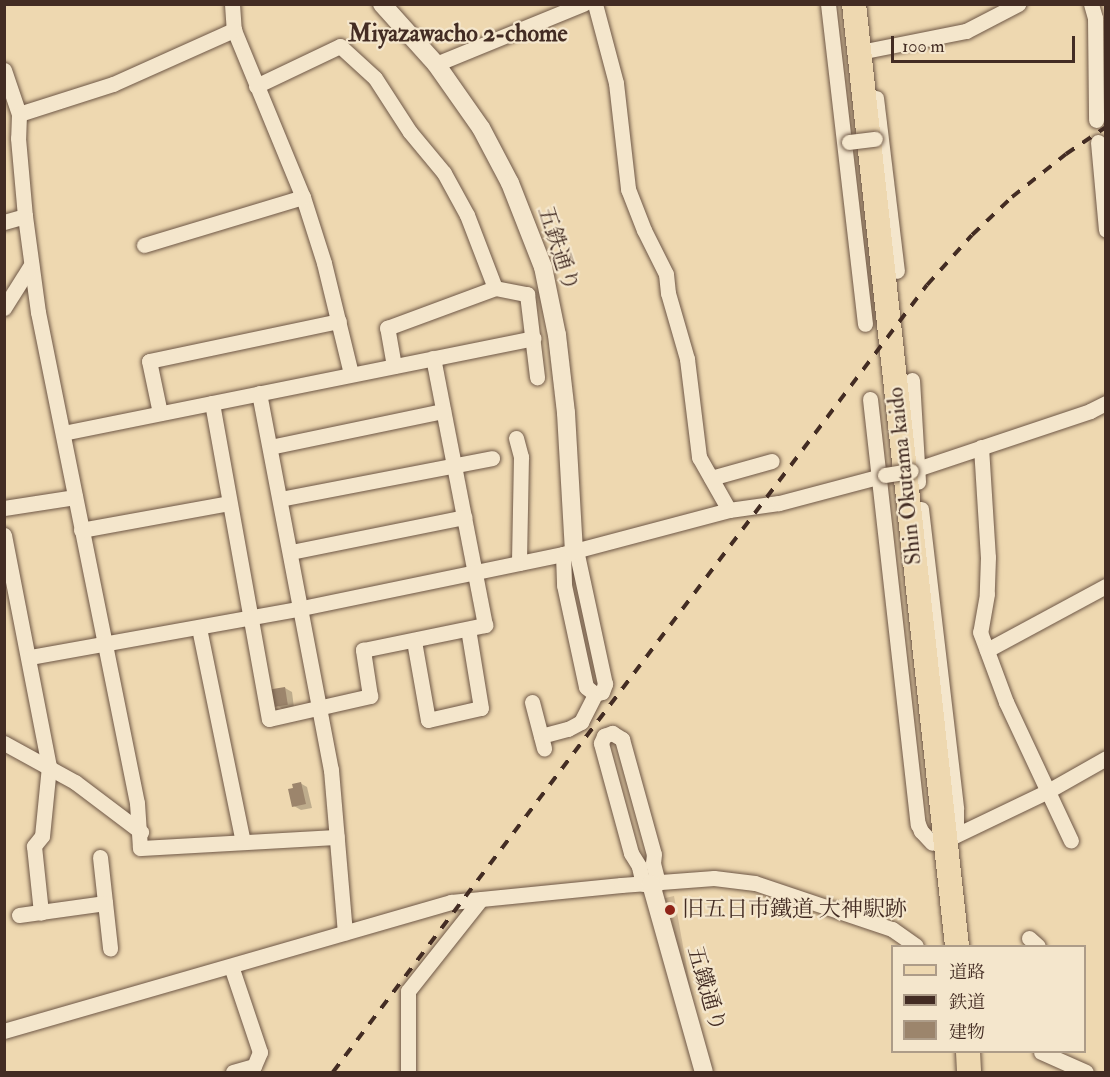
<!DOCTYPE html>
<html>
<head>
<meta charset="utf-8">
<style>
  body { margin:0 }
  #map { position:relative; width:1110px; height:1077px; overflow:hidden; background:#eed8b0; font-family:"IM FELL Double Pica","Noto Serif JP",serif }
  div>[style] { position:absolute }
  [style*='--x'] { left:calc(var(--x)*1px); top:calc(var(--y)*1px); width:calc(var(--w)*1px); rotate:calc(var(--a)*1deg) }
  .green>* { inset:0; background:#d1bb98 }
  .shadow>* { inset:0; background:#0003 }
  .building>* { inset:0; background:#9c856c; transform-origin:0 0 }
  .roads { filter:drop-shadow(0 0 2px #6e5746) drop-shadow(0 0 2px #6e5746) }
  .minor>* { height:15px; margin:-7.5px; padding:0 7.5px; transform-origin:7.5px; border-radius:7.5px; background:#f4e6cc }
  .tertiary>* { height:18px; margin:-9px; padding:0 9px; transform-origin:9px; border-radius:9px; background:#f4e6cc }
  .primary>* { height:24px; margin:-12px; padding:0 12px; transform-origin:12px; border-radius:12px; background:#eed8b0 }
  .rail>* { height:4px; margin-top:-2px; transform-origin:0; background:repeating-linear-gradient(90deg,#432c23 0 10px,transparent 0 20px) }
  .bridges { filter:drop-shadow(0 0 2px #6e5746) drop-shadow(0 0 2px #6e5746) }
  .minor-bridge>* { height:15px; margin:-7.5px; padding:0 7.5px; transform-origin:7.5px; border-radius:7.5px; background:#f4e6cc }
  .dots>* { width:16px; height:16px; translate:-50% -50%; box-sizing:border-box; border:3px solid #f4e6cc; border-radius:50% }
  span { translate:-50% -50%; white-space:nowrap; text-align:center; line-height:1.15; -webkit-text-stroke:4.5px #f4e6cc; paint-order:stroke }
  .street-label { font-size:22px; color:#432c23 }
  .poi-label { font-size:22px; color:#432c23 }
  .left { translate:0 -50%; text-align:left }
  .neighbourhood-label { font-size:24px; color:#432c23; font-weight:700 }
  .frame { position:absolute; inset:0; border:6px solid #432c23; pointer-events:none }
  .legend { position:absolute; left:891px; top:945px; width:195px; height:108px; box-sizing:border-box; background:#f4e6cc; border:2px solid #ad9c88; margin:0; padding:8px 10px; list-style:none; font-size:18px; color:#432c23 }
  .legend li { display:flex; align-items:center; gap:12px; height:30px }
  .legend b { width:30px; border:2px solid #ad9c88 }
  .scale { position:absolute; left:891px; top:36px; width:184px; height:27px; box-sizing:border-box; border:3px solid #432c23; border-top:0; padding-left:8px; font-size:18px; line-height:21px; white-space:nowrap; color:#432c23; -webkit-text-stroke:4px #f4e6cc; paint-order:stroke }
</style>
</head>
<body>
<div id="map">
  <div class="green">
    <i style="clip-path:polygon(674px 896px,696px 1018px,661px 899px)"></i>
  </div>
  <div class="shadow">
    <i style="clip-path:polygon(285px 688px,292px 692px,294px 708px,283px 709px,276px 705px)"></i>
    <i style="clip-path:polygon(300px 783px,307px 787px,312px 808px,301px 810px,294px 806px,295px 789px)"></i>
  </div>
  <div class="building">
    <i style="left:285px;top:687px;width:18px;height:14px;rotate:81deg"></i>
    <i style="clip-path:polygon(301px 782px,306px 804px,292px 807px,288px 789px,293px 788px,292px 784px)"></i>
  </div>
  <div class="roads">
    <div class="minor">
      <i style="--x:232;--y:4;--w:26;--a:86"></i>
      <i style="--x:234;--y:30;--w:181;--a:67.6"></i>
      <i style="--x:303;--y:197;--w:69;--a:72.3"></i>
      <i style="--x:324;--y:263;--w:114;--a:76.3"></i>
      <i style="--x:595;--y:4;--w:82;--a:75.1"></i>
      <i style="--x:616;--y:83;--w:107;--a:83.5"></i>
      <i style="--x:628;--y:189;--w:44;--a:68.7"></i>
      <i style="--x:644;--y:230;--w:49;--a:63.4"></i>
      <i style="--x:666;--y:274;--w:19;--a:84"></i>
      <i style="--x:668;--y:293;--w:69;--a:73.9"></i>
      <i style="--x:687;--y:359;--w:99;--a:83"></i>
      <i style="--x:699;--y:457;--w:61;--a:60.5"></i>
      <i style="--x:828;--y:4;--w:322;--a:83.4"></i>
      <i style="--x:1091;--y:4;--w:15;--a:74"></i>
      <i style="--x:1095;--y:18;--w:102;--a:89.4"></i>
      <i style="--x:870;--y:50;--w:98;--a:-11.2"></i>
      <i style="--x:966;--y:31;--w:59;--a:-27.4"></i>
      <i style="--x:436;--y:64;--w:159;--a:-22.2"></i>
      <i style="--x:4;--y:70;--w:46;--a:71.2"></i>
      <i style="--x:19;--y:114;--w:24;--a:92"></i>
      <i style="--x:18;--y:138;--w:78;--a:84.9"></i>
      <i style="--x:25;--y:216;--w:97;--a:82.3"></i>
      <i style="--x:38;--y:312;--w:501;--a:78.6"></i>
      <i style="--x:137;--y:803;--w:45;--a:86.2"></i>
      <i style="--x:140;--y:848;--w:197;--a:-3.2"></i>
      <i style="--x:256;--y:86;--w:93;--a:-25.5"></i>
      <i style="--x:340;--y:46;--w:47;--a:42.4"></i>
      <i style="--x:375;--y:78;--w:64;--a:57.1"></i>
      <i style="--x:410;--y:132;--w:53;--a:50.3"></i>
      <i style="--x:444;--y:173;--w:48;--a:61.3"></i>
      <i style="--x:467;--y:215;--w:78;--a:69"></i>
      <i style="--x:495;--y:288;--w:33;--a:11"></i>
      <i style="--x:527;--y:294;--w:84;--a:83.1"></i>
      <i style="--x:876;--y:98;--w:174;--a:83.1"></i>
      <i style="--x:19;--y:114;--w:99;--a:-17.7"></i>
      <i style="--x:113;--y:84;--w:133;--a:-24.1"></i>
      <i style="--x:1098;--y:142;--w:88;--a:84.8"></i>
      <i style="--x:4;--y:222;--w:22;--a:-16"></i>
      <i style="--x:144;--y:245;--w:166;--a:-16.8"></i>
      <i style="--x:4;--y:308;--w:51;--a:-57.9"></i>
      <i style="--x:394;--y:366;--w:39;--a:-100"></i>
      <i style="--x:387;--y:328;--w:115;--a:-20.3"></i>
      <i style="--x:912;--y:380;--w:102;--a:86.6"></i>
      <i style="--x:259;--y:393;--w:384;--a:79.2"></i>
      <i style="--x:331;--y:770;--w:163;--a:85.1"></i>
      <i style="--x:870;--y:399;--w:428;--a:83.6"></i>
      <i style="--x:918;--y:824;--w:8;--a:67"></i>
      <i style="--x:921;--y:831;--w:16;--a:47"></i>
      <i style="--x:212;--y:403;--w:321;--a:79.8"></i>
      <i style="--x:269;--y:719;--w:104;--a:-12.8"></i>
      <i style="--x:370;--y:696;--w:47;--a:-98.7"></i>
      <i style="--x:363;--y:650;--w:125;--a:-11.6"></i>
      <i style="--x:485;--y:625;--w:272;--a:-101"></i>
      <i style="--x:160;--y:413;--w:53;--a:-101.9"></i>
      <i style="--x:149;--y:361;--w:194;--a:-11.9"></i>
      <i style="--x:63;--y:433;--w:480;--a:-11.4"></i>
      <i style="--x:516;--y:438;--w:20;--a:75"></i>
      <i style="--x:521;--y:457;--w:106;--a:91.1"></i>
      <i style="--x:270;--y:447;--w:177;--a:-11.8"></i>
      <i style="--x:981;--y:447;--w:110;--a:86.4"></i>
      <i style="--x:988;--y:557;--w:37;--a:92"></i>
      <i style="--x:987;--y:594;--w:39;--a:100"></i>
      <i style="--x:980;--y:632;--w:75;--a:69.6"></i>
      <i style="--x:1006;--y:702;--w:153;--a:64.9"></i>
      <i style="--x:911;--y:471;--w:189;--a:-18.5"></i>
      <i style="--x:1090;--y:411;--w:18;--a:-27"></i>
      <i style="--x:711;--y:478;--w:63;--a:-15.6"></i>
      <i style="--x:280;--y:499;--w:216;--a:-10.9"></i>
      <i style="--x:4;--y:508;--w:72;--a:-8.8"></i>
      <i style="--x:921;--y:509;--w:302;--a:83.3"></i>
      <i style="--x:956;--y:809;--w:25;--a:90"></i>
      <i style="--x:81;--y:530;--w:150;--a:-10.3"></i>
      <i style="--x:4;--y:535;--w:235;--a:79"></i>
      <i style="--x:49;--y:766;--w:70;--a:95.7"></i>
      <i style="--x:42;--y:836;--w:13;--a:129"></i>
      <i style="--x:34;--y:846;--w:67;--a:84"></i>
      <i style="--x:291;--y:552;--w:177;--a:-11.4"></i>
      <i style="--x:563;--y:554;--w:31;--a:88"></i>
      <i style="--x:564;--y:585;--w:104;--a:77.8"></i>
      <i style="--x:586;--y:687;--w:11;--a:38"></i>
      <i style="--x:595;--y:694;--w:7;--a:-16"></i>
      <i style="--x:602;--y:692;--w:9;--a:-69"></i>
      <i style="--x:605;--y:684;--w:137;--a:-102.2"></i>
      <i style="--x:199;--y:628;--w:218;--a:78.4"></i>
      <i style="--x:414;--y:641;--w:80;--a:80"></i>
      <i style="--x:428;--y:720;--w:54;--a:-12.8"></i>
      <i style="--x:481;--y:708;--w:80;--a:-99.3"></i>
      <i style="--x:987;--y:650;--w:135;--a:-28.3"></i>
      <i style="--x:30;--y:657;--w:276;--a:-10.2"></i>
      <i style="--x:302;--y:608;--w:267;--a:-11.7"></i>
      <i style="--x:563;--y:554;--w:172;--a:-14.8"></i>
      <i style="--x:729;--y:510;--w:50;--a:-8"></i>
      <i style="--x:779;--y:503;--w:110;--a:-14.8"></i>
      <i style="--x:532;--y:702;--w:48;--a:75.4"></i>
      <i style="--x:541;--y:736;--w:28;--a:-15"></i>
      <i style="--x:568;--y:729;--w:15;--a:-28"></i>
      <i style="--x:581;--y:722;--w:31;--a:-63"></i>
      <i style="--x:4;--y:743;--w:81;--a:28.8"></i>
      <i style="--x:75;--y:782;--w:83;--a:37.1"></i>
      <i style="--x:948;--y:839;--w:111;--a:-25.6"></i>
      <i style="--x:1048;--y:791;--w:67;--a:-29.6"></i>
      <i style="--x:100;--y:857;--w:92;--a:83.7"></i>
      <i style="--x:643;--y:884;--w:18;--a:-103"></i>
      <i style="--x:639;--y:866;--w:15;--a:-122"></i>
      <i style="--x:631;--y:853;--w:114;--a:-105.3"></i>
      <i style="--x:601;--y:743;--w:8;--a:-67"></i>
      <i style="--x:604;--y:736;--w:9;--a:-21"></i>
      <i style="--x:612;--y:733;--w:12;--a:31"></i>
      <i style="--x:622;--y:739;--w:119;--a:74.5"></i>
      <i style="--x:654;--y:854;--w:9;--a:96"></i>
      <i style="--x:653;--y:863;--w:21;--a:76"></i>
      <i style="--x:19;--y:915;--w:87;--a:-7.9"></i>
      <i style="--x:1029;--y:938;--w:12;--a:42"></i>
      <i style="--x:231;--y:966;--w:91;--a:71.4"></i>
      <i style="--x:260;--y:1052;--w:15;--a:113"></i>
      <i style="--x:254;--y:1066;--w:22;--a:164"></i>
      <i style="--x:4;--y:1031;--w:465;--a:-16.1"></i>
      <i style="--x:451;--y:902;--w:171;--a:-5.7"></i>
      <i style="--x:621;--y:885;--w:93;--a:-4.3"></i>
      <i style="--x:714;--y:878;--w:41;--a:7"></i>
      <i style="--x:755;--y:883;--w:145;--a:18.6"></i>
      <i style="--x:892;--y:929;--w:29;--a:35"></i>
      <i style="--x:1041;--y:1052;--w:49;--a:24"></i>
      <i style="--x:408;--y:1072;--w:81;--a:-90"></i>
      <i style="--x:408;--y:991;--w:117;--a:-51.6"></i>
    </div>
    <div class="tertiary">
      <i style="--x:382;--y:4;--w:81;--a:48"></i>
      <i style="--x:436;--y:64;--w:78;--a:54.9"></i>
      <i style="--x:481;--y:128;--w:62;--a:62.2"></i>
      <i style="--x:510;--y:183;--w:90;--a:68.6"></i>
      <i style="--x:543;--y:267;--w:69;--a:78.4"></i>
      <i style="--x:557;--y:335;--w:79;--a:83.4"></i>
      <i style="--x:566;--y:413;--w:138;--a:86.7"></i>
      <i style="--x:651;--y:884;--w:195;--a:74.3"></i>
    </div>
    <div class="primary">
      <i style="--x:854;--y:4;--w:948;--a:83.76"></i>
      <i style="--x:968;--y:1052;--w:20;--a:87"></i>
    </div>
  </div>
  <div class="rail">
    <i style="--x:333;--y:1072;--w:986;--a:-52.96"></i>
    <i style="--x:927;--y:285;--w:67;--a:-48"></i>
    <i style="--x:972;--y:235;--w:55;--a:-43.5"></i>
    <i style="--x:1012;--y:197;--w:69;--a:-38.5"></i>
    <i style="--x:1066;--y:154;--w:48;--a:-34"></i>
  </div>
  <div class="bridges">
    <div class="minor-bridge">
      <i style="--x:849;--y:142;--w:26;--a:-7"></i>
      <i style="--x:885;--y:475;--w:26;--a:-9"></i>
    </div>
  </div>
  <div class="dots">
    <i style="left:670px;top:910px;background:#8f2418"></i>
  </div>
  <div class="street-label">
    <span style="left:558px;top:249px;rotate:72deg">五鉄通り</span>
    <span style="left:905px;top:476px;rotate:-96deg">Shin Okutama kaido</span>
    <span style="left:706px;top:989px;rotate:74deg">五鐵通り</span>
  </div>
  <div class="poi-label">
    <span class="left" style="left:682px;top:910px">旧五日市鐵道 大神駅跡</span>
  </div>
  <div class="neighbourhood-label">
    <span style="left:458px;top:34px">Miyazawacho 2-chome</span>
  </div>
  <div class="frame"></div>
  <ul class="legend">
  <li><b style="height:8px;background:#eed8b0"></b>道路</li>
  <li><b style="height:8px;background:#432c23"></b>鉄道</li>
  <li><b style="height:16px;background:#9c856c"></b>建物</li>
  </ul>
  <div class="scale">100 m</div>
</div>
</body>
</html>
